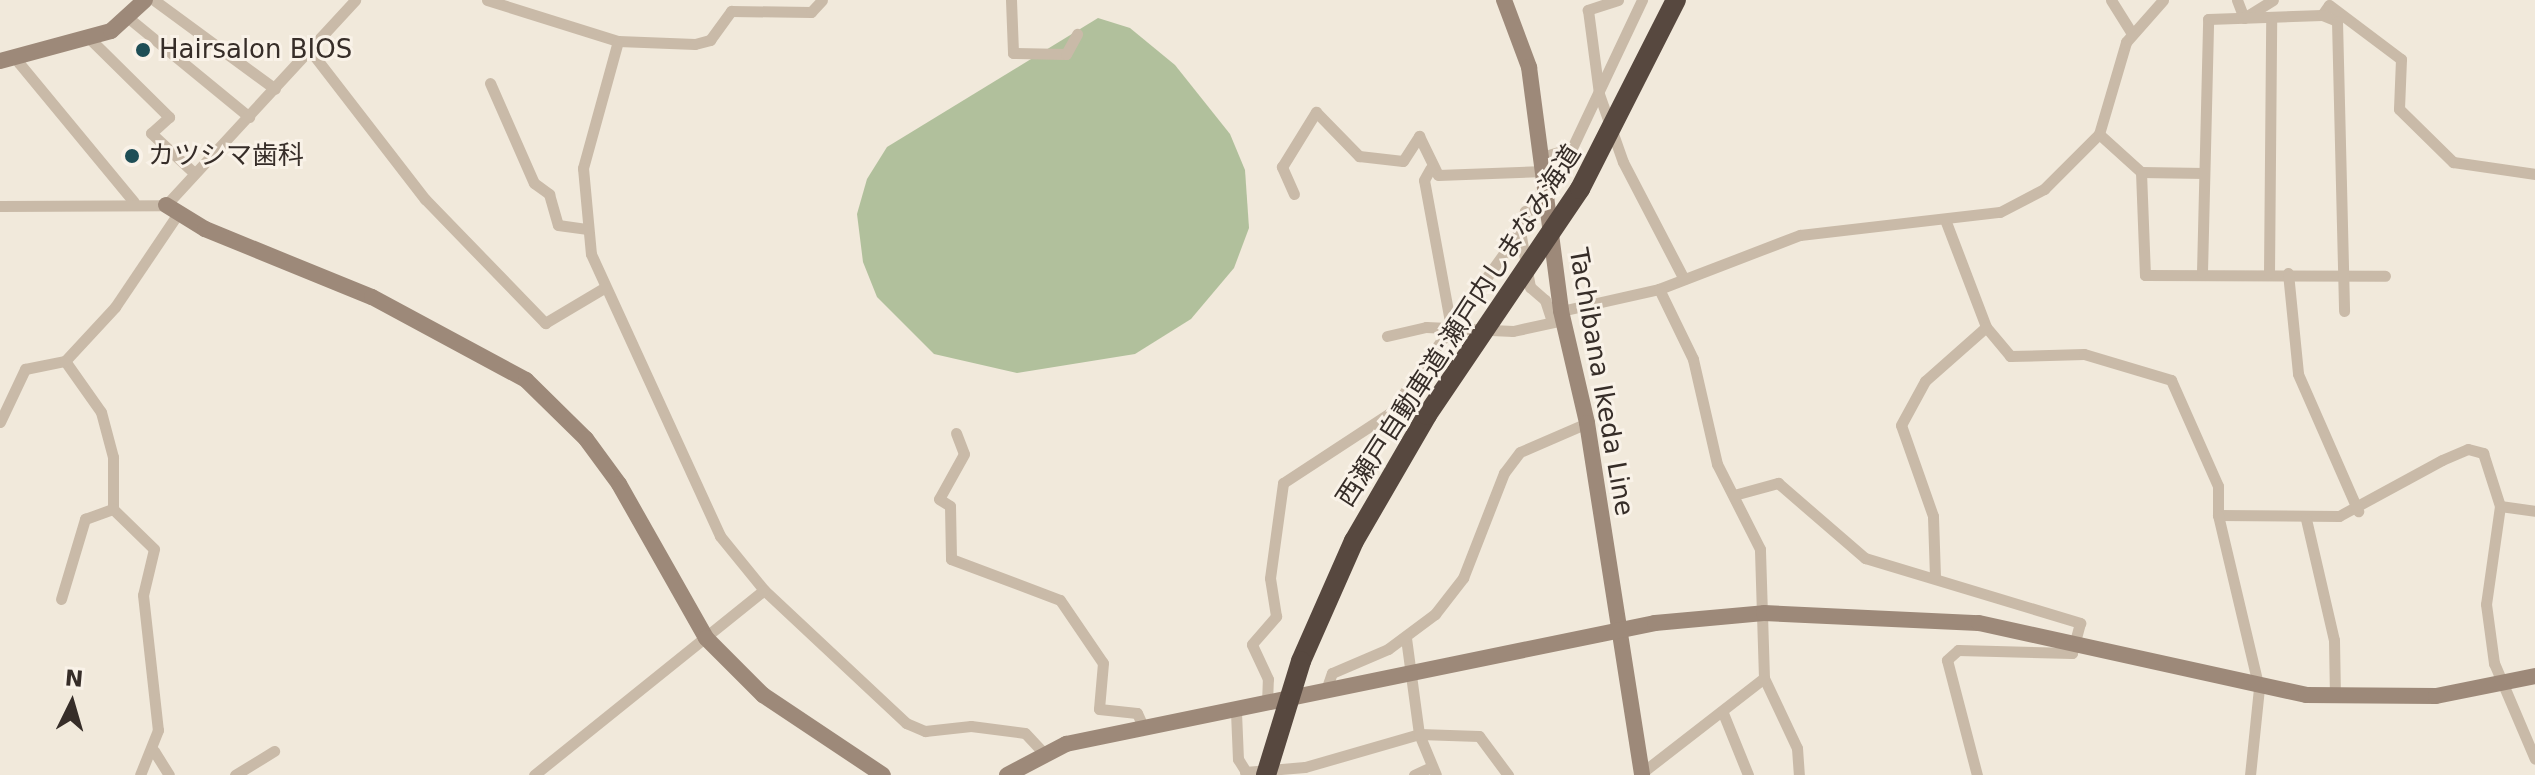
<!DOCTYPE html>
<html>
<head>
<meta charset="utf-8">
<style>
  body { margin:0 }
  #map { position:relative; width:2535px; height:775px; overflow:hidden; background:#f1e9db; font-family:"DejaVu Sans","Noto Sans JP",sans-serif }
  div>[style] { position:absolute }
  [style*='--x'] { left:calc(var(--x)*1px); top:calc(var(--y)*1px); width:calc(var(--w)*1px); rotate:calc(var(--a)*1deg) }
  .green>* { inset:0; background:#b1c09c }
  .street>* { height:11px; margin:-5.5px; padding:0 5.5px; transform-origin:5.5px; border-radius:5.5px; background:#c9baa8 }
  .secondary>* { height:16px; margin:-8px; padding:0 8px; transform-origin:8px; border-radius:8px; background:#9d8979 }
  .highway>* { height:20px; margin:-10px; padding:0 10px; transform-origin:10px; border-radius:10px; background:#57483f }
  .highway-bridge>* { height:20px; margin:-10px; padding:0 10px; transform-origin:10px; border-radius:10px; background:#57483f }
  .dots>* { width:22px; height:22px; translate:-50% -50%; box-sizing:border-box; border:4px solid #f9f2e8; border-radius:50% }
  span { translate:-50% -50%; white-space:nowrap; text-align:center; line-height:1.15; -webkit-text-stroke:6px #f9f2e8; paint-order:stroke }
  .poi-label { font-size:26px; color:#362d28 }
  .left { translate:0 -50%; text-align:left }
  .street-label { font-size:26px; color:#362d28 }
  .north { position:absolute; left:32px; top:663px; width:80px; height:80px; -webkit-text-stroke:6px #f9f2e8; paint-order:stroke; rotate:5deg; font-size:22px; font-weight:700; line-height:32px; text-align:center; color:#362d28 }
  .north::after { content:''; display:block; margin:auto; width:28px; height:36px; background:#362d28; clip-path:polygon(50% 0,100% 100%,50% 72%,0 100%) }
</style>
</head>
<body>
<div id="map">
  <div class="green">
    <i style="clip-path:polygon(1098px 18px,1130px 28px,1175px 65px,1230px 134px,1245px 170px,1249px 228px,1234px 268px,1191px 319px,1135px 354px,1017px 373px,934px 354px,877px 297px,863px 262px,857px 214px,867px 179px,887px 147px)"></i>
  </div>
  <div class="street">
    <i style="--x:154;--y:0;--w:150;--a:36.3"></i>
    <i style="--x:487;--y:0;--w:137;--a:17.4"></i>
    <i style="--x:618;--y:41;--w:77;--a:2.2"></i>
    <i style="--x:695;--y:44;--w:16;--a:-15"></i>
    <i style="--x:710;--y:40;--w:36;--a:-54"></i>
    <i style="--x:731;--y:11;--w:80;--a:0.7"></i>
    <i style="--x:811;--y:12;--w:16;--a:-47"></i>
    <i style="--x:1011;--y:0;--w:53;--a:87.8"></i>
    <i style="--x:1013;--y:53;--w:53;--a:1.1"></i>
    <i style="--x:1066;--y:54;--w:23;--a:-61"></i>
    <i style="--x:1618;--y:0;--w:32;--a:162"></i>
    <i style="--x:1588;--y:10;--w:85;--a:82.5"></i>
    <i style="--x:1599;--y:94;--w:72;--a:70.6"></i>
    <i style="--x:1623;--y:162;--w:132;--a:62.5"></i>
    <i style="--x:2111;--y:0;--w:38;--a:58"></i>
    <i style="--x:2237;--y:0;--w:19;--a:69"></i>
    <i style="--x:2244;--y:18;--w:34;--a:-32"></i>
    <i style="--x:2322;--y:15;--w:12;--a:-55"></i>
    <i style="--x:2329;--y:5;--w:90;--a:36.9"></i>
    <i style="--x:2401;--y:59;--w:50;--a:92.3"></i>
    <i style="--x:2399;--y:109;--w:76;--a:44.5"></i>
    <i style="--x:2453;--y:162;--w:83;--a:8.3"></i>
    <i style="--x:131;--y:20;--w:153;--a:39.4"></i>
    <i style="--x:88;--y:37;--w:114;--a:44.6"></i>
    <i style="--x:169;--y:117;--w:24;--a:138"></i>
    <i style="--x:151;--y:133;--w:57;--a:42.9"></i>
    <i style="--x:618;--y:41;--w:132;--a:105.4"></i>
    <i style="--x:583;--y:168;--w:86;--a:84.7"></i>
    <i style="--x:591;--y:254;--w:310;--a:65.4"></i>
    <i style="--x:720;--y:536;--w:70;--a:50.8"></i>
    <i style="--x:764;--y:590;--w:195;--a:43.1"></i>
    <i style="--x:906;--y:723;--w:21;--a:23"></i>
    <i style="--x:925;--y:731;--w:46;--a:-6.2"></i>
    <i style="--x:971;--y:726;--w:54;--a:7.4"></i>
    <i style="--x:1025;--y:733;--w:26;--a:47"></i>
    <i style="--x:312;--y:53;--w:185;--a:52.3"></i>
    <i style="--x:425;--y:199;--w:173;--a:45.9"></i>
    <i style="--x:545;--y:323;--w:69;--a:-30.7"></i>
    <i style="--x:21;--y:54;--w:9;--a:103"></i>
    <i style="--x:19;--y:63;--w:180;--a:50.4"></i>
    <i style="--x:490;--y:83;--w:109;--a:66.3"></i>
    <i style="--x:534;--y:183;--w:19;--a:36"></i>
    <i style="--x:549;--y:194;--w:32;--a:74"></i>
    <i style="--x:558;--y:225;--w:30;--a:8"></i>
    <i style="--x:2099;--y:134;--w:57;--a:42.1"></i>
    <i style="--x:2141;--y:172;--w:63;--a:0.9"></i>
    <i style="--x:1542;--y:157;--w:31;--a:-17"></i>
    <i style="--x:1572;--y:148;--w:164;--a:-64.7"></i>
    <i style="--x:2141;--y:172;--w:103;--a:87.8"></i>
    <i style="--x:2145;--y:275;--w:240;--a:0.2"></i>
    <i style="--x:1294;--y:194;--w:30;--a:-114"></i>
    <i style="--x:1282;--y:167;--w:65;--a:-58.3"></i>
    <i style="--x:1316;--y:112;--w:62;--a:45.7"></i>
    <i style="--x:1359;--y:156;--w:44;--a:6.5"></i>
    <i style="--x:1403;--y:161;--w:30;--a:-57"></i>
    <i style="--x:1419;--y:136;--w:43;--a:64"></i>
    <i style="--x:1438;--y:175;--w:106;--a:-2.2"></i>
    <i style="--x:1548;--y:205;--w:24;--a:165"></i>
    <i style="--x:1525;--y:211;--w:21;--a:104"></i>
    <i style="--x:1520;--y:231;--w:57;--a:79.9"></i>
    <i style="--x:1530;--y:287;--w:20;--a:41"></i>
    <i style="--x:1545;--y:300;--w:23;--a:72"></i>
    <i style="--x:0;--y:206;--w:166;--a:-0.3"></i>
    <i style="--x:166;--y:205;--w:279;--a:-47.3"></i>
    <i style="--x:1946;--y:222;--w:112;--a:69.1"></i>
    <i style="--x:1986;--y:327;--w:38;--a:50"></i>
    <i style="--x:2010;--y:356;--w:74;--a:-1.5"></i>
    <i style="--x:2084;--y:354;--w:91;--a:16.6"></i>
    <i style="--x:2171;--y:380;--w:116;--a:66.1"></i>
    <i style="--x:2218;--y:486;--w:29;--a:90"></i>
    <i style="--x:2218;--y:515;--w:121;--a:0.5"></i>
    <i style="--x:2339;--y:516;--w:117;--a:-28.5"></i>
    <i style="--x:2442;--y:460;--w:28;--a:-23"></i>
    <i style="--x:2468;--y:449;--w:16;--a:15"></i>
    <i style="--x:2483;--y:453;--w:56;--a:72.2"></i>
    <i style="--x:2500;--y:506;--w:99;--a:98.1"></i>
    <i style="--x:2486;--y:604;--w:60;--a:82.3"></i>
    <i style="--x:2494;--y:663;--w:104;--a:66.9"></i>
    <i style="--x:2202;--y:272;--w:253;--a:-88.6"></i>
    <i style="--x:2208;--y:19;--w:114;--a:-2"></i>
    <i style="--x:2322;--y:15;--w:16;--a:22"></i>
    <i style="--x:2337;--y:21;--w:290;--a:88.6"></i>
    <i style="--x:2269;--y:273;--w:254;--a:-89.5"></i>
    <i style="--x:2288;--y:273;--w:101;--a:84.3"></i>
    <i style="--x:2298;--y:374;--w:150;--a:66.3"></i>
    <i style="--x:1561;--y:311;--w:100;--a:-12.7"></i>
    <i style="--x:1659;--y:289;--w:151;--a:-21"></i>
    <i style="--x:1800;--y:235;--w:201;--a:-6.6"></i>
    <i style="--x:2000;--y:212;--w:50;--a:-27.6"></i>
    <i style="--x:2044;--y:189;--w:78;--a:-45"></i>
    <i style="--x:2099;--y:134;--w:96;--a:-73.6"></i>
    <i style="--x:2126;--y:42;--w:56;--a:-48.6"></i>
    <i style="--x:1451;--y:327;--w:118;--a:-54.3"></i>
    <i style="--x:1387;--y:336;--w:40;--a:-13"></i>
    <i style="--x:1426;--y:327;--w:87;--a:2.6"></i>
    <i style="--x:1513;--y:331;--w:51;--a:-12.4"></i>
    <i style="--x:65;--y:361;--w:62;--a:54.8"></i>
    <i style="--x:101;--y:412;--w:47;--a:75.1"></i>
    <i style="--x:113;--y:457;--w:52;--a:90"></i>
    <i style="--x:113;--y:509;--w:57;--a:44.3"></i>
    <i style="--x:154;--y:549;--w:47;--a:103.4"></i>
    <i style="--x:143;--y:595;--w:136;--a:83.7"></i>
    <i style="--x:158;--y:730;--w:48;--a:111.8"></i>
    <i style="--x:0;--y:422;--w:59;--a:-64.7"></i>
    <i style="--x:25;--y:369;--w:41;--a:-11.3"></i>
    <i style="--x:65;--y:361;--w:74;--a:-47.2"></i>
    <i style="--x:115;--y:307;--w:115;--a:-56"></i>
    <i style="--x:956;--y:433;--w:22;--a:69"></i>
    <i style="--x:964;--y:454;--w:51;--a:119.1"></i>
    <i style="--x:939;--y:499;--w:13;--a:32"></i>
    <i style="--x:950;--y:506;--w:53;--a:88.9"></i>
    <i style="--x:951;--y:559;--w:116;--a:20.6"></i>
    <i style="--x:1060;--y:600;--w:76;--a:55.7"></i>
    <i style="--x:1103;--y:663;--w:46;--a:95"></i>
    <i style="--x:1099;--y:709;--w:38;--a:6"></i>
    <i style="--x:1137;--y:713;--w:17;--a:66"></i>
    <i style="--x:1734;--y:495;--w:46;--a:-15.3"></i>
    <i style="--x:1778;--y:483;--w:115;--a:40.8"></i>
    <i style="--x:1865;--y:558;--w:225;--a:16.8"></i>
    <i style="--x:2080;--y:623;--w:31;--a:105"></i>
    <i style="--x:2072;--y:653;--w:114;--a:-178.5"></i>
    <i style="--x:1958;--y:650;--w:15;--a:138"></i>
    <i style="--x:1947;--y:660;--w:119;--a:75.4"></i>
    <i style="--x:2500;--y:506;--w:35;--a:8"></i>
    <i style="--x:2218;--y:515;--w:178;--a:76.7"></i>
    <i style="--x:2259;--y:688;--w:87;--a:95.9"></i>
    <i style="--x:2306;--y:519;--w:124;--a:77"></i>
    <i style="--x:2334;--y:640;--w:56;--a:89"></i>
    <i style="--x:1935;--y:577;--w:61;--a:-91.9"></i>
    <i style="--x:1933;--y:516;--w:96;--a:-109.4"></i>
    <i style="--x:1901;--y:425;--w:50;--a:-61.4"></i>
    <i style="--x:1925;--y:381;--w:81;--a:-41.5"></i>
    <i style="--x:61;--y:599;--w:84;--a:-73.3"></i>
    <i style="--x:85;--y:519;--w:30;--a:-20"></i>
    <i style="--x:1406;--y:638;--w:97;--a:82.3"></i>
    <i style="--x:1419;--y:734;--w:44;--a:67.5"></i>
    <i style="--x:1764;--y:678;--w:77;--a:64.8"></i>
    <i style="--x:1797;--y:748;--w:27;--a:86"></i>
    <i style="--x:1326;--y:690;--w:18;--a:-71"></i>
    <i style="--x:1332;--y:673;--w:61;--a:-23.2"></i>
    <i style="--x:1388;--y:649;--w:59;--a:-36.7"></i>
    <i style="--x:1435;--y:614;--w:46;--a:-52.1"></i>
    <i style="--x:1463;--y:578;--w:113;--a:-68.7"></i>
    <i style="--x:1504;--y:473;--w:26;--a:-53"></i>
    <i style="--x:1520;--y:452;--w:73;--a:-23.4"></i>
    <i style="--x:1267;--y:704;--w:25;--a:-88"></i>
    <i style="--x:1268;--y:679;--w:38;--a:-115"></i>
    <i style="--x:1252;--y:644;--w:37;--a:-49"></i>
    <i style="--x:1276;--y:616;--w:38;--a:-99"></i>
    <i style="--x:1270;--y:578;--w:96;--a:-82.2"></i>
    <i style="--x:1283;--y:483;--w:128;--a:-33.2"></i>
    <i style="--x:1390;--y:413;--w:105;--a:-54.7"></i>
    <i style="--x:1451;--y:327;--w:149;--a:-100.4"></i>
    <i style="--x:1424;--y:180;--w:13;--a:-61"></i>
    <i style="--x:1236;--y:712;--w:47;--a:87.6"></i>
    <i style="--x:1238;--y:759;--w:19;--a:58"></i>
    <i style="--x:1723;--y:713;--w:67;--a:68"></i>
    <i style="--x:154;--y:751;--w:28;--a:58"></i>
    <i style="--x:1245;--y:772;--w:60;--a:-4.8"></i>
    <i style="--x:1305;--y:767;--w:119;--a:-16.1"></i>
    <i style="--x:1419;--y:734;--w:60;--a:1.9"></i>
    <i style="--x:1479;--y:736;--w:49;--a:53.4"></i>
    <i style="--x:235;--y:775;--w:46;--a:-31.6"></i>
    <i style="--x:534;--y:775;--w:295;--a:-38.8"></i>
    <i style="--x:1414;--y:775;--w:19;--a:-25"></i>
    <i style="--x:1639;--y:775;--w:158;--a:-37.8"></i>
    <i style="--x:1764;--y:678;--w:129;--a:-91.8"></i>
    <i style="--x:1760;--y:549;--w:95;--a:-116.8"></i>
    <i style="--x:1717;--y:464;--w:108;--a:-102.9"></i>
    <i style="--x:1693;--y:359;--w:78;--a:-115.9"></i>
  </div>
  <div class="secondary">
    <i style="--x:1504;--y:0;--w:72;--a:69.5"></i>
    <i style="--x:1529;--y:67;--w:246;--a:82.5"></i>
    <i style="--x:1561;--y:311;--w:115;--a:76.9"></i>
    <i style="--x:1587;--y:423;--w:356;--a:81.1"></i>
    <i style="--x:0;--y:61;--w:115;--a:-15.1"></i>
    <i style="--x:111;--y:31;--w:46;--a:-42.4"></i>
    <i style="--x:166;--y:205;--w:46;--a:31.6"></i>
    <i style="--x:205;--y:229;--w:180;--a:22.2"></i>
    <i style="--x:372;--y:297;--w:175;--a:28.3"></i>
    <i style="--x:526;--y:380;--w:84;--a:44.5"></i>
    <i style="--x:586;--y:439;--w:56;--a:53.7"></i>
    <i style="--x:619;--y:484;--w:177;--a:60.5"></i>
    <i style="--x:706;--y:638;--w:81;--a:45"></i>
    <i style="--x:763;--y:695;--w:144;--a:33.7"></i>
    <i style="--x:1007;--y:775;--w:67;--a:-27.7"></i>
    <i style="--x:1066;--y:744;--w:601;--a:-11.61"></i>
    <i style="--x:1655;--y:623;--w:109;--a:-5.2"></i>
    <i style="--x:1764;--y:613;--w:215;--a:2.7"></i>
    <i style="--x:1979;--y:623;--w:335;--a:12.4"></i>
    <i style="--x:2306;--y:695;--w:130;--a:0.4"></i>
    <i style="--x:2436;--y:696;--w:101;--a:-11.4"></i>
  </div>
  <div class="highway">
    <i style="--x:1301;--y:661;--w:131;--a:-66.2"></i>
    <i style="--x:1354;--y:541;--w:146;--a:-59.9"></i>
  </div>
  <div class="highway-bridge">
    <i style="--x:1427;--y:415;--w:273;--a:-55.9"></i>
    <i style="--x:1580;--y:189;--w:212;--a:-63.1"></i>
    <i style="--x:1266;--y:775;--w:119;--a:-72.9"></i>
  </div>
  <div class="dots">
    <i style="left:143px;top:50px;background:#1e4e56"></i>
    <i style="left:132px;top:156px;background:#1e4e56"></i>
  </div>
  <div class="poi-label">
    <span class="left" style="left:159px;top:50px">Hairsalon BIOS</span>
    <span class="left" style="left:148px;top:156px">カツシマ歯科</span>
  </div>
  <div class="street-label">
    <span style="left:1459px;top:326px;rotate:-57deg">西瀬戸自動車道;瀬戸内しまなみ海道</span>
    <span style="left:1601px;top:382px;rotate:80deg">Tachibana Ikeda Line</span>
  </div>
  <div class="north">N</div>
</div>
</body>
</html>
